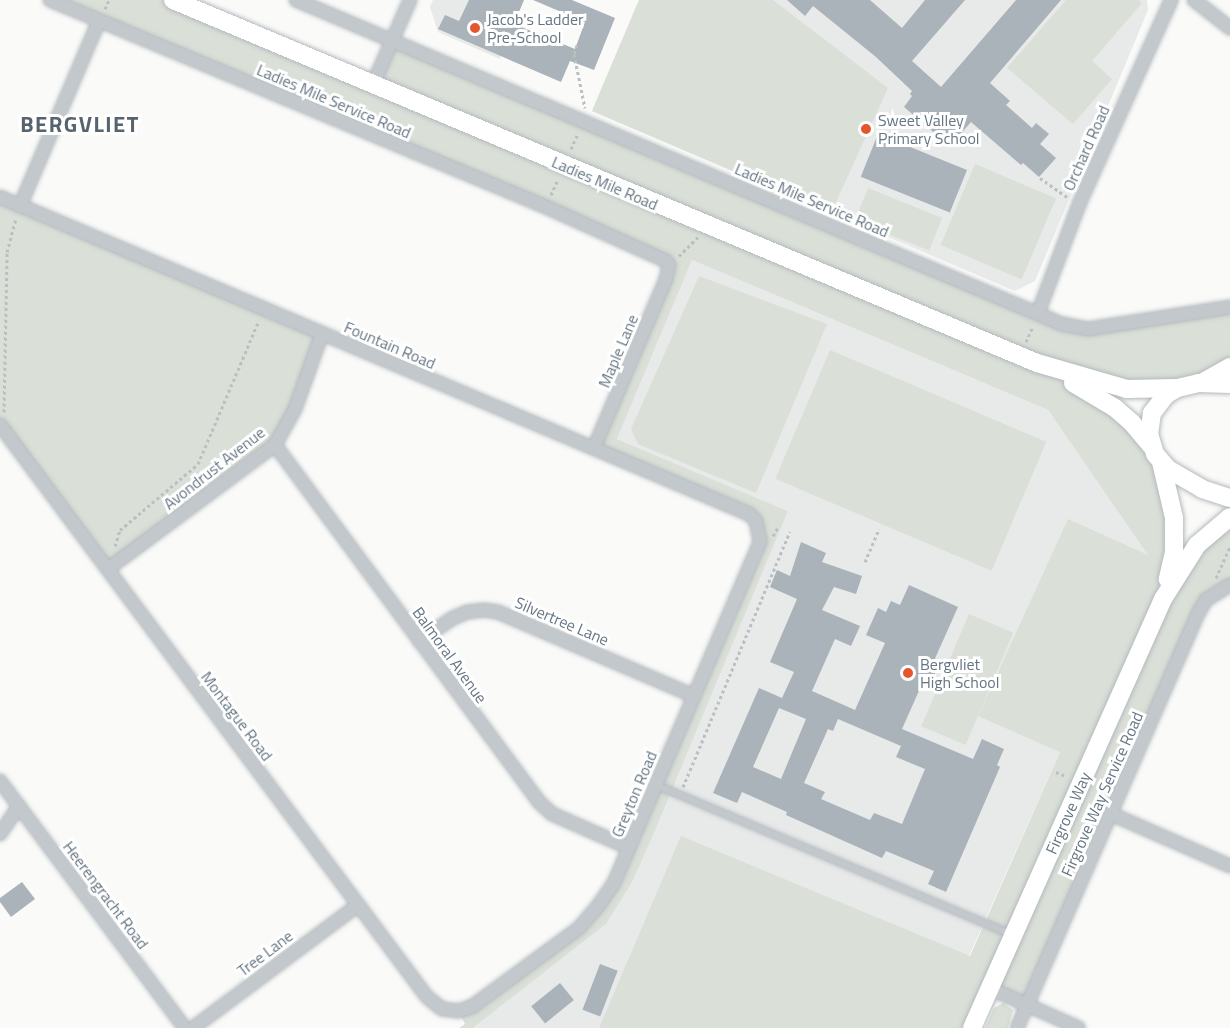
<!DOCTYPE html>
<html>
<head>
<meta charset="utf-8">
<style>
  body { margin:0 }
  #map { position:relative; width:1230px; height:1028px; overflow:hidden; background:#fafaf8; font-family:"Titillium Web",sans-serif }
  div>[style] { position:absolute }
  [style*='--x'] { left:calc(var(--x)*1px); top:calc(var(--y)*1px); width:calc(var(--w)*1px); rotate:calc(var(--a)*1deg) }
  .built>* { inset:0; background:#e8e9e9 }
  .green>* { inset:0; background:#dadfd7; transform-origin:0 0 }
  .building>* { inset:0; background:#aab3b9; transform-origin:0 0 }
  .path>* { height:3px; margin-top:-1.5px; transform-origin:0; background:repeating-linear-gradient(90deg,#bbbfc2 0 3px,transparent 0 6px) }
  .roads { filter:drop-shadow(0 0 2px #b3babf) drop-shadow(0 0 2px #b3babf) }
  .lane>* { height:6px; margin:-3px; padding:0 3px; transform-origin:3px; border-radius:3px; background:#c3c8cc }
  .street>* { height:12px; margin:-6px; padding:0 6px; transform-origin:6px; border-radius:6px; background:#c3c8cc }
  .secondary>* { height:18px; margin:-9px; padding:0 9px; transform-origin:9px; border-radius:9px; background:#fff }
  .dots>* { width:16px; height:16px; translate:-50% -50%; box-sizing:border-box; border:3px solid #fff; border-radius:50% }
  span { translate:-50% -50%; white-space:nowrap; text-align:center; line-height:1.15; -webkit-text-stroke:6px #fff; paint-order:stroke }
  .poi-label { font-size:16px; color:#657683 }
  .left { translate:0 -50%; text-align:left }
  .street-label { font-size:16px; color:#657683 }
  .district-label { font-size:22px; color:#57646e; font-weight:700; letter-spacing:1.5px }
</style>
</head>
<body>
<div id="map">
  <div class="built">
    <i style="clip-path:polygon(433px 0,469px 0,518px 19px,500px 59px,438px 32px,430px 7px)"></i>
    <i style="clip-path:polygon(639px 0,1147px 0,1148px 10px,1035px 281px,1015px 291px,592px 111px)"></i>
    <i style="clip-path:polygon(692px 260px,1048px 410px,1148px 554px,937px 1028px,473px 1028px,606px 924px,657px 826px,788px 511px,617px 439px)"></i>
  </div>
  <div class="green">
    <i style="clip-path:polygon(50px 0,173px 0,373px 84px,392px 40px,1075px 327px,1230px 307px,1230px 367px,1211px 379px,1106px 385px,1103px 400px,1160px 462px,1171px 564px,1230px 517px,1230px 585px,1206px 600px,1027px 1005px,989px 988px,972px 1028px,599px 1028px,681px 836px,970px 956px,1060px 752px,978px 716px,1068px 519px,1148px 555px,1048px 410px,692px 260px,617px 439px,788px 511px,657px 826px,632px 882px,606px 924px,473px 1028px,459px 1028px,465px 1024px,459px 1011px,598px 906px,760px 542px,756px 521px,594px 448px,669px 265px)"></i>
    <i style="clip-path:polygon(639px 0,773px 0,888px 88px,831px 213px,592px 111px)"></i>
    <i style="clip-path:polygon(1066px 0,1139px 0,1142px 3px,1092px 61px,1112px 79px,1073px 124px,1007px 68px)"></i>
    <i style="left:975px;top:164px;width:88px;height:88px;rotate:23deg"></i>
    <i style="left:868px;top:188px;width:80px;height:35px;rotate:22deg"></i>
    <i style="clip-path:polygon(0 197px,322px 334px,286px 429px,108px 569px,0 425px)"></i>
    <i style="clip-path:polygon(699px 276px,827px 324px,756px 493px,638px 444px,631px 429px)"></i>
    <i style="left:830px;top:350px;width:235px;height:140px;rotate:23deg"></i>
    <i style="left:969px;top:614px;width:48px;height:122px;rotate:23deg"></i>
    <i style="clip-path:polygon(1003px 1003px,1013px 1010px,1008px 1028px,985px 1028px,994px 1008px)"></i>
  </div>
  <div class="building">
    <i style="clip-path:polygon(469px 0,524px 0,514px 24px,575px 49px,585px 22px,533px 0,572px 0,615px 18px,594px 70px,570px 61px,561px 82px,438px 29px,445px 15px,459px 21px)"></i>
    <i style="clip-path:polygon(787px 0,870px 0,902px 28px,925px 0,965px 0,912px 61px,941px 87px,1016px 0,1061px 0,990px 83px,1010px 101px,1006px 105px,1032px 128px,1036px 123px,1049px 134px,1040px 144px,1056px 158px,1039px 177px,1023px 163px,1021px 165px,971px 122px,950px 146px,904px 107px,912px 96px,910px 94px,912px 91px,876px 57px,813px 6px,805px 16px)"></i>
    <i style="left:878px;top:134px;width:96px;height:46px;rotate:22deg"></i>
    <i style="clip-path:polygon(evenodd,801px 542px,826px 553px,822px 562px,862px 576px,856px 594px,834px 587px,822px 610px,860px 626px,851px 646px,835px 639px,812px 691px,855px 710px,885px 643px,866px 635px,878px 608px,886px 612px,891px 601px,900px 605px,909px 585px,958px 607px,933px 663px,939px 665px,929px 687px,922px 684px,902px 729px,973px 759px,982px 739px,1004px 749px,997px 765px,1000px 767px,946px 892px,928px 884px,934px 871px,886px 851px,882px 858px,786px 815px,787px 812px,742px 792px,737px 803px,713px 793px,759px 688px,782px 698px,794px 672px,770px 662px,797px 599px,770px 587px,777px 570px,790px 576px,801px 542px,779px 708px,806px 719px,781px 779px,753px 767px,779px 708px,801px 542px,838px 719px,901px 746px,896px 757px,925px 769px,902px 824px,874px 813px,870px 820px,821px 799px,825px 792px,804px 783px,828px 729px,833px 731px,838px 719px)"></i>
    <i style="clip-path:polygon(22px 882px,35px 899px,11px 917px,0 902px,0 898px)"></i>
    <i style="left:600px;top:964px;width:19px;height:49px;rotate:21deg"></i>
    <i style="left:560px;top:983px;width:22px;height:37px;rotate:51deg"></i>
  </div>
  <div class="path">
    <i style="--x:105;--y:9;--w:10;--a:-66"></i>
    <i style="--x:577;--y:45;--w:9;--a:108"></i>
    <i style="--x:574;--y:54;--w:55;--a:78.5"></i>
    <i style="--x:571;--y:149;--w:17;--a:-66"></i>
    <i style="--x:1040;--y:178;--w:33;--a:35"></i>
    <i style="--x:551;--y:195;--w:17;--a:-66"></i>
    <i style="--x:679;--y:256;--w:27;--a:-45"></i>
    <i style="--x:1026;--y:342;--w:17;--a:-66"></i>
    <i style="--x:4;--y:412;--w:160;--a:-88.9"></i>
    <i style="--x:7;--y:252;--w:34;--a:-75"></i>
    <i style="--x:773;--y:536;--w:10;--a:-61"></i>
    <i style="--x:115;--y:546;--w:17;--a:-73"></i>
    <i style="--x:120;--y:530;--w:102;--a:-40.2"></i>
    <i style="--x:198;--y:464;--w:156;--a:-67"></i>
    <i style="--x:865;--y:562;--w:36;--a:-67"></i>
    <i style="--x:1216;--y:578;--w:35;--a:-66"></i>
    <i style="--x:1056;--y:772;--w:11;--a:22"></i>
    <i style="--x:683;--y:787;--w:277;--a:-67.3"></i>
  </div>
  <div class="roads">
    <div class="lane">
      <i style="--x:656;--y:785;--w:386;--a:22.8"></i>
    </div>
    <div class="street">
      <i style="--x:50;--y:0;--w:537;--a:22.65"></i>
      <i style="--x:546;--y:207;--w:132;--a:24.2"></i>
      <i style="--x:666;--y:261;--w:5;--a:53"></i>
      <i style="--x:669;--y:265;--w:14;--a:102"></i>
      <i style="--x:666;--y:279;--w:184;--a:113.1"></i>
      <i style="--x:296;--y:0;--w:832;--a:22.93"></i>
      <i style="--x:1062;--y:324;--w:26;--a:11"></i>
      <i style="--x:1088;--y:329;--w:144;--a:-8.8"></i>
      <i style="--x:1194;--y:0;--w:46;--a:37.9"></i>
      <i style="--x:373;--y:84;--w:92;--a:-66.2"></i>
      <i style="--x:0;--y:197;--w:813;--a:22.94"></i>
      <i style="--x:749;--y:514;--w:10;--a:45"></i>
      <i style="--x:756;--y:521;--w:21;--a:79"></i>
      <i style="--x:760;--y:542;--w:371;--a:113.2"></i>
      <i style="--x:614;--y:883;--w:28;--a:125"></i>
      <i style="--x:598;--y:906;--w:29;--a:131"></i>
      <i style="--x:579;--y:928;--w:132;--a:143.7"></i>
      <i style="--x:473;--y:1006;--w:15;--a:160"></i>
      <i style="--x:459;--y:1011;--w:17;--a:-173"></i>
      <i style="--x:442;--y:1009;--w:19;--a:-141"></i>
      <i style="--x:427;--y:997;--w:714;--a:-126.74"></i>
      <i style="--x:20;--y:206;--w:201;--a:-66.9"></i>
      <i style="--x:1038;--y:313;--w:119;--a:-69.3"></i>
      <i style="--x:1080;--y:202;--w:222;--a:-65.7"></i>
      <i style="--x:275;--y:445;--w:443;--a:53.5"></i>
      <i style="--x:538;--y:801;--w:19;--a:43"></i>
      <i style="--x:552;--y:814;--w:84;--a:23.8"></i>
      <i style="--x:108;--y:569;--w:208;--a:-36.6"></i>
      <i style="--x:275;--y:445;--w:41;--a:-60.9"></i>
      <i style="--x:295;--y:409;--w:80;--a:-70.2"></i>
      <i style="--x:419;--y:641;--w:41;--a:-34.1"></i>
      <i style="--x:453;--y:618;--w:15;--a:-23"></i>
      <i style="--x:467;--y:612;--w:17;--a:-7"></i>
      <i style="--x:484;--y:610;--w:14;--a:8"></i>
      <i style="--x:498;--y:612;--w:213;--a:23.2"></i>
      <i style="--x:0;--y:781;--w:309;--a:53.2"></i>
      <i style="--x:1111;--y:814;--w:130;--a:23.6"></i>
      <i style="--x:0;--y:834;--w:34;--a:-56"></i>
      <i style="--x:989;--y:988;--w:98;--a:24"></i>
      <i style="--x:193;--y:1028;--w:206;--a:-36.7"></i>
      <i style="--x:1017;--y:1028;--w:454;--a:-66.4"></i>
      <i style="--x:1199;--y:612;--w:14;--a:-60"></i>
      <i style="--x:1206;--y:600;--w:28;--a:-32"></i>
    </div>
    <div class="secondary">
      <i style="--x:173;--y:0;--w:937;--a:22.79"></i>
      <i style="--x:1037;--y:363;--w:94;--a:16.1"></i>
      <i style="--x:1127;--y:389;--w:50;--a:-1.1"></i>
      <i style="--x:1203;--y:382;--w:31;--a:-29"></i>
      <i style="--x:1073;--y:383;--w:49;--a:30.8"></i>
      <i style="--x:1115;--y:408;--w:23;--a:41"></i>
      <i style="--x:1132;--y:423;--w:30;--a:50"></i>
      <i style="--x:1230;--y:384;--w:31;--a:-178"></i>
      <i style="--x:1199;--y:383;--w:23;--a:167"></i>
      <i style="--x:1177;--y:388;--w:13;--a:148"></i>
      <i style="--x:1166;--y:395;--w:23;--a:128"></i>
      <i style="--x:1152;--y:413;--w:21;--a:98"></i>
      <i style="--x:1149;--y:434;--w:21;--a:73"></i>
      <i style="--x:1155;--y:454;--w:20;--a:49"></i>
      <i style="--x:1168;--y:469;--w:39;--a:30"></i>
      <i style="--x:1202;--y:489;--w:29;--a:18"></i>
      <i style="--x:1161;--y:462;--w:57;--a:76.9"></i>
      <i style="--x:1174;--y:518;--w:34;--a:90"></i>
      <i style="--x:1174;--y:552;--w:28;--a:103"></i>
      <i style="--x:972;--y:1028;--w:470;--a:-66"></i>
      <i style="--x:1163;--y:599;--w:64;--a:-57.8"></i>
      <i style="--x:1197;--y:545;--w:43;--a:-40.3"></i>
    </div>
  </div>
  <div class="dots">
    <i style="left:475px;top:28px;background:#e4572e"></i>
    <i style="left:866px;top:129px;background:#e4572e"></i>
    <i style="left:908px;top:673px;background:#e4572e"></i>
  </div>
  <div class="poi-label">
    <span class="left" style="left:487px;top:28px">Jacob's Ladder<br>Pre-School</span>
    <span class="left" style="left:878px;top:129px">Sweet Valley<br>Primary School</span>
    <span class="left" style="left:920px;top:673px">Bergvliet<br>High School</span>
  </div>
  <div class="street-label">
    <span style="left:334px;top:101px;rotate:23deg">Ladies Mile Service Road</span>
    <span style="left:1086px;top:148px;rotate:-66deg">Orchard Road</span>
    <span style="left:605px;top:183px;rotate:23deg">Ladies Mile Road</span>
    <span style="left:812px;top:200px;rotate:23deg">Ladies Mile Service Road</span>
    <span style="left:390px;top:345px;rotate:23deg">Fountain Road</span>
    <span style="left:618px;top:351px;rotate:-67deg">Maple Lane</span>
    <span style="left:214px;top:468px;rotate:-38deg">Avondrust Avenue</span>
    <span style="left:562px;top:621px;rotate:23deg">Silvertree Lane</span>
    <span style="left:450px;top:655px;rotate:54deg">Balmoral Avenue</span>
    <span style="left:237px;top:716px;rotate:53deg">Montague Road</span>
    <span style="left:634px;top:794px;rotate:-67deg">Greyton Road</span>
    <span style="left:1102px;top:794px;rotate:-66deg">Firgrove Way Service Road</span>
    <span style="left:1068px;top:813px;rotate:-66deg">Firgrove Way</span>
    <span style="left:106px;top:895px;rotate:53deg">Heerengracht Road</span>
    <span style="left:265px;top:953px;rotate:-37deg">Tree Lane</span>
  </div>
  <div class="district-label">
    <span style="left:80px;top:125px">BERGVLIET</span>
  </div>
</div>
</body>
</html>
